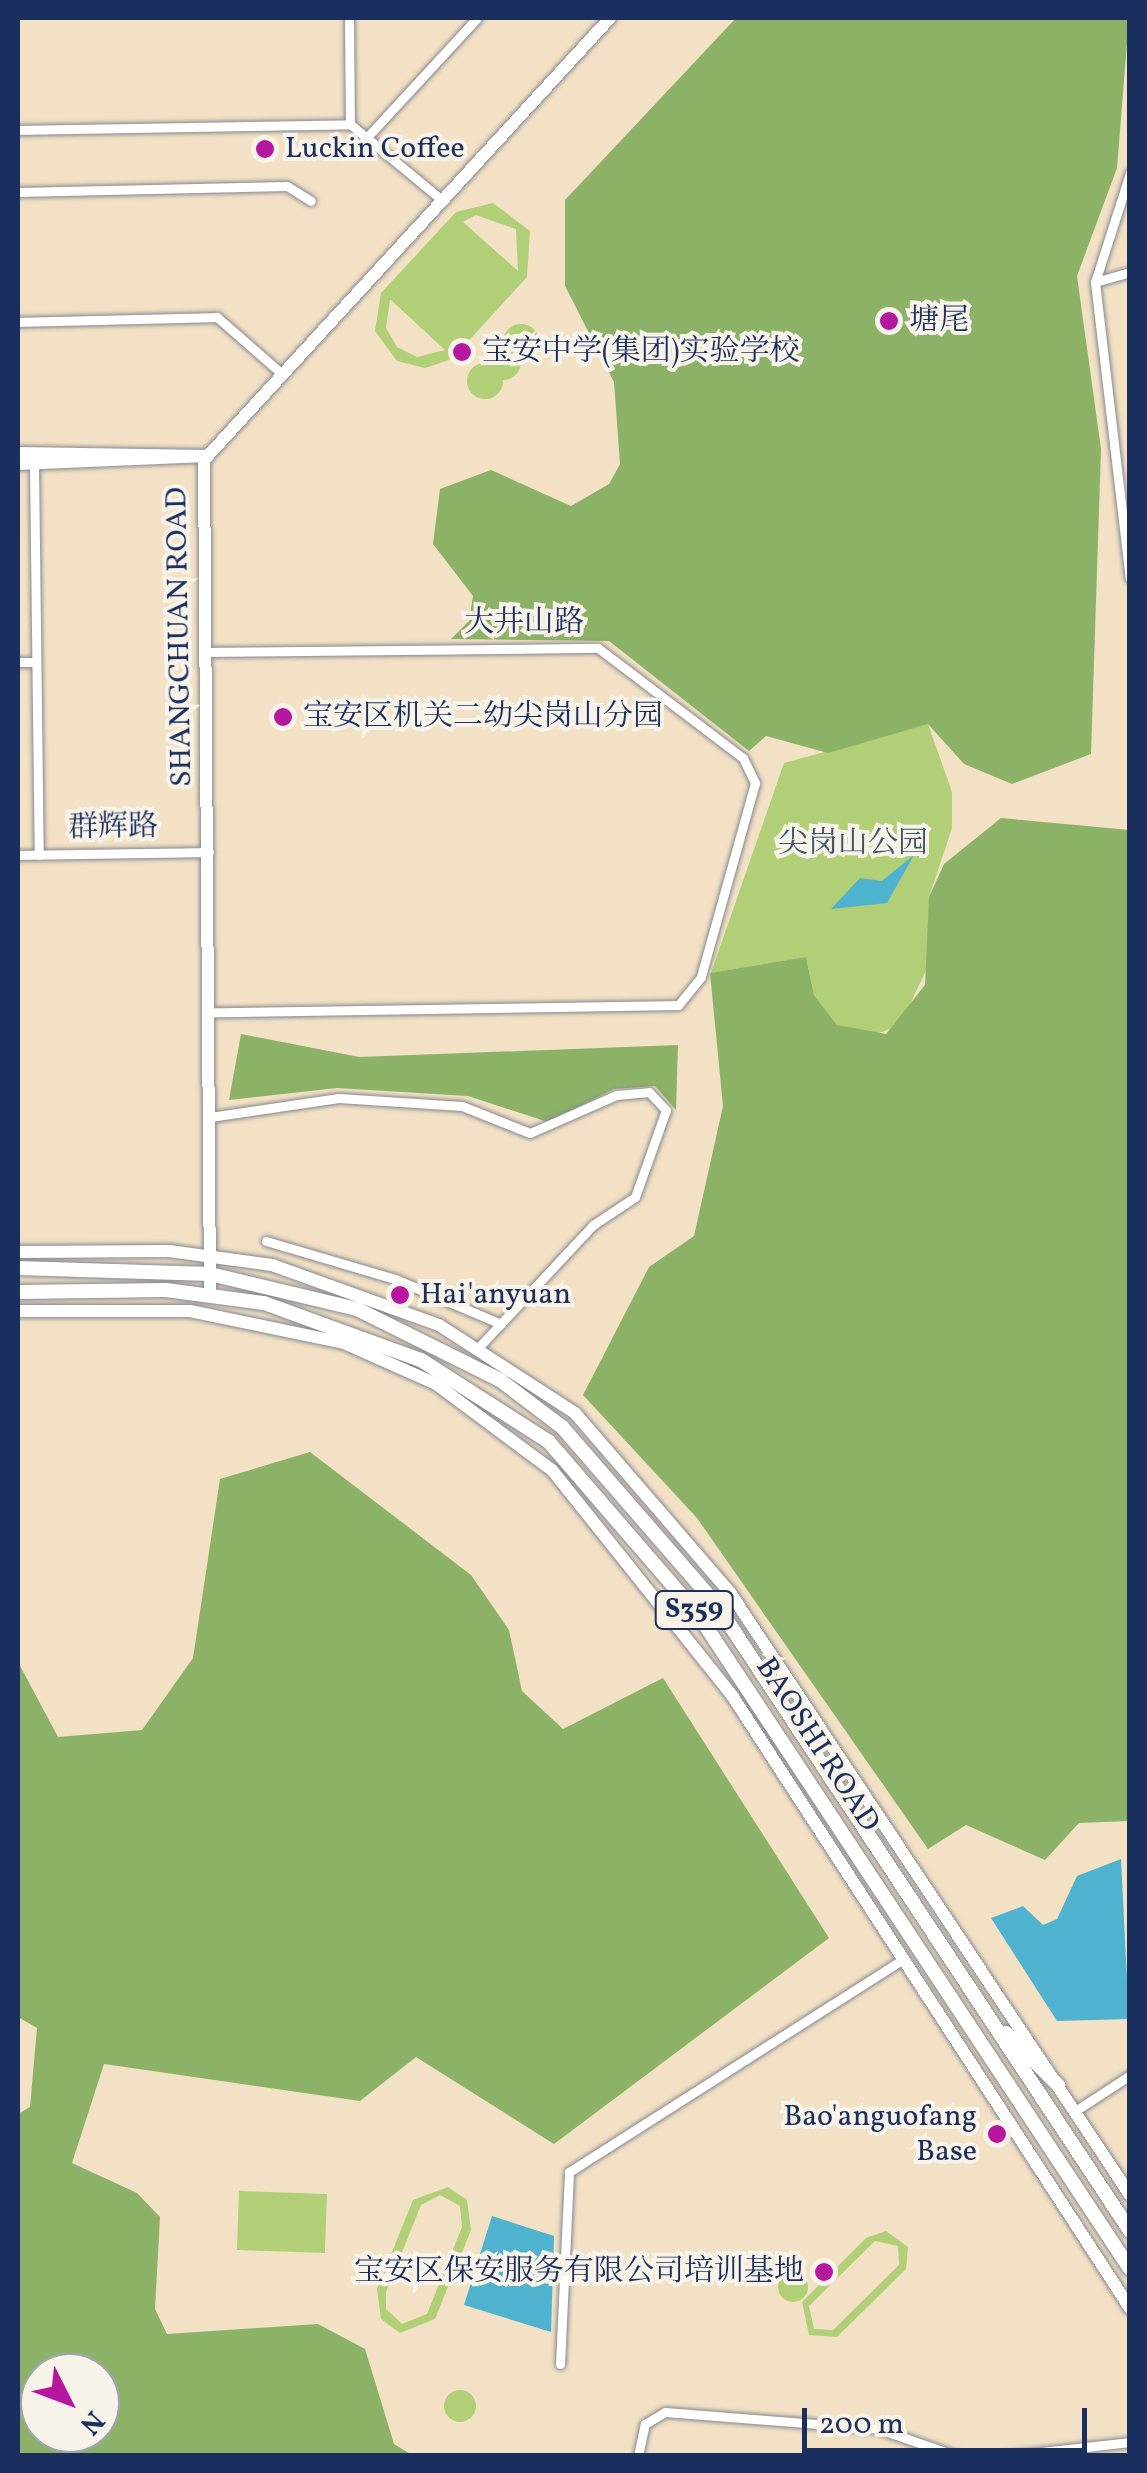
<!DOCTYPE html>
<html>
<head>
<meta charset="utf-8">
<style>
  body { margin:0 }
  #map { position:relative; width:1147px; height:2473px; overflow:hidden; background:#f2e1c4; font-family:Vollkorn,"Noto Serif SC",serif }
  div>[style] { position:absolute }
  [style*='--x'] { left:calc(var(--x)*1px); top:calc(var(--y)*1px); width:calc(var(--w)*1px); rotate:calc(var(--a)*1deg) }
  .green>* { inset:0; background:#b0cf76; transform-origin:0 0 }
  .round { border-radius:50% }
  .forest>* { inset:0; background:#8cb267 }
  .water>* { inset:0; background:#4fb2ce }
  .roads { filter:drop-shadow(0 0 2px #868891) drop-shadow(0 0 2px #868891) }
  .street>* { height:9px; margin:-4.5px; padding:0 4.5px; transform-origin:4.5px; border-radius:4.5px; background:#fff }
  .secondary>* { height:12px; margin:-6px; padding:0 6px; transform-origin:6px; border-radius:6px; background:#fff }
  .primary>* { height:14px; margin:-7px; padding:0 7px; transform-origin:7px; border-radius:7px; background:#fff }
  .dots>* { width:28px; height:28px; translate:-50% -50%; box-sizing:border-box; border:5px solid #f7f3e8; border-radius:50% }
  span { translate:-50% -50%; white-space:nowrap; text-align:center; line-height:1.15; -webkit-text-stroke:8px #f7f3e8; paint-order:stroke }
  .shield-label span { padding:2px 8px; background:#f7f3e8; border:2px solid; border-radius:8px; -webkit-text-stroke-width:0 }
  .shield-label { font-size:28px; color:#1b2f5e; font-weight:700 }
  .poi-label { font-size:30px; color:#1b2f5e }
  .left { translate:0 -50%; text-align:left }
  .right { translate:-100% -50%; text-align:right }
  .street-label { font-size:30px; color:#1b2f5e }
  .park-label { font-size:30px; color:#405764 }
  .frame { position:absolute; inset:0; border:20px solid #1b2f5e; pointer-events:none }
  .north { position:absolute; left:20px; top:2353px; width:100px; height:100px; box-sizing:border-box; background:#f7f3e8; border:2px solid #9fa5b1; border-radius:50%; rotate:132deg; font-size:28px; font-weight:700; line-height:40px; text-align:center; color:#1b2f5e }
  .north::after { content:''; display:block; margin:auto; width:35px; height:45px; background:#b5179e; clip-path:polygon(50% 0,100% 100%,50% 72%,0 100%) }
  .scale { position:absolute; left:802px; top:2408px; width:285px; height:45px; box-sizing:border-box; border:5px solid #1b2f5e; border-top:0; padding-left:12px; font-size:30px; line-height:35px; white-space:nowrap; color:#1b2f5e; -webkit-text-stroke:8px #f7f3e8; paint-order:stroke }
</style>
</head>
<body>
<div id="map">
  <div class="green">
    <i style="clip-path:polygon(evenodd,493px 203px,530px 231px,527px 277px,452px 359px,425px 368px,397px 361px,375px 331px,381px 293px,456px 212px,493px 203px,476px 215px,516px 229px,518px 271px,463px 222px,476px 215px,493px 203px,390px 300px,391px 300px,445px 350px,417px 357px,397px 347px,386px 328px,390px 300px)"></i>
    <i class="round" style="left:503px;top:324px;width:36px;height:36px"></i>
    <i class="round" style="left:485px;top:344px;width:36px;height:36px"></i>
    <i class="round" style="left:467px;top:363px;width:36px;height:36px"></i>
    <i style="clip-path:polygon(928px 724px,952px 792px,952px 828px,929px 897px,933px 956px,900px 1025px,869px 1037px,837px 1025px,814px 995px,806px 957px,711px 973px,784px 763px)"></i>
    <i style="clip-path:polygon(evenodd,448px 2187px,467px 2200px,471px 2230px,435px 2319px,400px 2333px,381px 2319px,377px 2289px,413px 2200px,448px 2187px,440px 2195px,460px 2206px,462px 2227px,427px 2314px,402px 2324px,386px 2309px,386px 2292px,421px 2205px,440px 2195px)"></i>
    <i style="left:239px;top:2191px;width:88px;height:59px;rotate:2deg"></i>
    <i style="clip-path:polygon(evenodd,886px 2231px,908px 2247px,906px 2269px,837px 2337px,809px 2335px,802px 2302px,866px 2238px,886px 2231px,875px 2241px,898px 2246px,899px 2265px,833px 2330px,814px 2329px,809px 2306px,875px 2241px)"></i>
    <i class="round" style="left:778px;top:2272px;width:30px;height:30px"></i>
    <i class="round" style="left:444px;top:2390px;width:32px;height:32px"></i>
  </div>
  <div class="forest">
    <i style="clip-path:polygon(736px 18px,1129px 18px,1117px 168px,1077px 276px,1101px 449px,1091px 754px,1012px 784px,964px 764px,928px 724px,828px 753px,766px 736px,749px 751px,609px 641px,451px 639px,469px 621px,473px 596px,433px 544px,440px 489px,491px 470px,571px 506px,609px 484px,620px 464px,614px 382px,565px 286px,565px 200px)"></i>
    <i style="clip-path:polygon(1001px 818px,1130px 830px,1129px 1821px,1079px 1823px,1045px 1860px,966px 1825px,928px 1849px,697px 1518px,583px 1395px,649px 1267px,694px 1236px,723px 1106px,710px 973px,806px 957px,814px 995px,837px 1025px,886px 1034px,925px 985px,929px 897px,944px 864px)"></i>
    <i style="clip-path:polygon(241px 1034px,359px 1057px,678px 1045px,676px 1110px,655px 1086px,614px 1089px,548px 1122px,468px 1096px,337px 1088px,229px 1100px)"></i>
    <i style="clip-path:polygon(evenodd,310px 1452px,471px 1575px,509px 1630px,522px 1691px,563px 1729px,663px 1678px,829px 1938px,554px 2144px,416px 2057px,360px 2101px,104px 2064px,72px 2163px,137px 2193px,160px 2217px,155px 2309px,167px 2334px,318px 2324px,365px 2349px,394px 2444px,412px 2455px,18px 2455px,18px 2114px,30px 2107px,37px 2028px,18px 2017px,18px 1662px,58px 1737px,142px 1730px,193px 1658px,220px 1479px,310px 1452px,100px 2373px,100px 2433px,40px 2433px,40px 2373px,100px 2373px)"></i>
  </div>
  <div class="water">
    <i style="clip-path:polygon(914px 855px,887px 903px,831px 909px,860px 878px,882px 881px)"></i>
    <i style="clip-path:polygon(1121px 1859px,1129px 2019px,1057px 2021px,991px 1918px,1023px 1906px,1043px 1925px,1057px 1919px,1077px 1876px)"></i>
    <i style="clip-path:polygon(492px 2216px,554px 2236px,551px 2332px,464px 2305px)"></i>
  </div>
  <div class="roads">
    <div class="street">
      <i style="--x:349;--y:18;--w:106;--a:89.5"></i>
      <i style="--x:18;--y:130;--w:332;--a:-1"></i>
      <i style="--x:350;--y:124;--w:121;--a:39.6"></i>
      <i style="--x:370;--y:134;--w:158;--a:-47.3"></i>
      <i style="--x:1130;--y:173;--w:114;--a:107.8"></i>
      <i style="--x:1095;--y:282;--w:298;--a:83.3"></i>
      <i style="--x:18;--y:192;--w:269;--a:-1.3"></i>
      <i style="--x:287;--y:186;--w:28;--a:32"></i>
      <i style="--x:1095;--y:282;--w:36;--a:-16"></i>
      <i style="--x:18;--y:322;--w:199;--a:-1.4"></i>
      <i style="--x:217;--y:317;--w:86;--a:41.2"></i>
      <i style="--x:34;--y:464;--w:391;--a:89.3"></i>
      <i style="--x:204;--y:652;--w:394;--a:-0.6"></i>
      <i style="--x:598;--y:648;--w:182;--a:37.2"></i>
      <i style="--x:743;--y:758;--w:28;--a:64"></i>
      <i style="--x:755;--y:783;--w:201;--a:105.6"></i>
      <i style="--x:701;--y:977;--w:36;--a:129"></i>
      <i style="--x:678;--y:1005;--w:469;--a:179.1"></i>
      <i style="--x:18;--y:662;--w:18;--a:0"></i>
      <i style="--x:18;--y:855;--w:191;--a:-0.9"></i>
      <i style="--x:210;--y:1117;--w:130;--a:-8.4"></i>
      <i style="--x:339;--y:1098;--w:123;--a:3.7"></i>
      <i style="--x:462;--y:1106;--w:73;--a:21.7"></i>
      <i style="--x:530;--y:1133;--w:94;--a:-23.8"></i>
      <i style="--x:616;--y:1095;--w:33;--a:-5"></i>
      <i style="--x:649;--y:1092;--w:25;--a:47"></i>
      <i style="--x:666;--y:1110;--w:92;--a:109.6"></i>
      <i style="--x:635;--y:1197;--w:50;--a:146.3"></i>
      <i style="--x:593;--y:1225;--w:167;--a:133.1"></i>
      <i style="--x:266;--y:1241;--w:134;--a:16.4"></i>
      <i style="--x:395;--y:1279;--w:115;--a:23"></i>
      <i style="--x:1075;--y:2111;--w:66;--a:-33.2"></i>
      <i style="--x:560;--y:2364;--w:192;--a:-87.3"></i>
      <i style="--x:569;--y:2172;--w:391;--a:-32.5"></i>
      <i style="--x:638;--y:2456;--w:33;--a:-78"></i>
      <i style="--x:645;--y:2424;--w:23;--a:-31"></i>
      <i style="--x:665;--y:2412;--w:215;--a:4.5"></i>
      <i style="--x:879;--y:2429;--w:83;--a:19.1"></i>
      <i style="--x:1006;--y:2456;--w:125;--a:-6.4"></i>
    </div>
    <div class="secondary">
      <i style="--x:18;--y:453;--w:188;--a:0.9"></i>
      <i style="--x:18;--y:464;--w:188;--a:-2.4"></i>
      <i style="--x:18;--y:1252;--w:151;--a:-0.4"></i>
      <i style="--x:169;--y:1251;--w:104;--a:7.7"></i>
      <i style="--x:272;--y:1265;--w:177;--a:19.8"></i>
      <i style="--x:439;--y:1325;--w:162;--a:32.9"></i>
      <i style="--x:575;--y:1413;--w:239;--a:49.2"></i>
      <i style="--x:731;--y:1594;--w:721;--a:56.42"></i>
      <i style="--x:210;--y:1294;--w:834;--a:-90.41"></i>
      <i style="--x:204;--y:460;--w:600;--a:-47.43"></i>
      <i style="--x:18;--y:1311;--w:172;--a:0"></i>
      <i style="--x:190;--y:1311;--w:157;--a:11.7"></i>
      <i style="--x:344;--y:1343;--w:101;--a:24"></i>
      <i style="--x:436;--y:1384;--w:144;--a:36.6"></i>
      <i style="--x:552;--y:1470;--w:290;--a:51.4"></i>
      <i style="--x:733;--y:1697;--w:729;--a:56.99"></i>
    </div>
    <div class="primary">
      <i style="--x:18;--y:1268;--w:192;--a:1.8"></i>
      <i style="--x:210;--y:1274;--w:151;--a:13.4"></i>
      <i style="--x:357;--y:1309;--w:160;--a:26.4"></i>
      <i style="--x:500;--y:1380;--w:78;--a:37.2"></i>
      <i style="--x:562;--y:1427;--w:235;--a:49"></i>
      <i style="--x:716;--y:1604;--w:751;--a:56.56"></i>
      <i style="--x:18;--y:1292;--w:148;--a:-0.8"></i>
      <i style="--x:166;--y:1290;--w:99;--a:7.6"></i>
      <i style="--x:264;--y:1303;--w:167;--a:20"></i>
      <i style="--x:421;--y:1360;--w:152;--a:32.6"></i>
      <i style="--x:549;--y:1442;--w:230;--a:49.2"></i>
      <i style="--x:699;--y:1616;--w:782;--a:56.57"></i>
      <i style="--x:1006;--y:2033;--w:74;--a:45"></i>
    </div>
  </div>
  <div class="dots">
    <i style="left:265px;top:149px;background:#b5179e"></i>
    <i style="left:889px;top:321px;background:#b5179e"></i>
    <i style="left:462px;top:352px;background:#b5179e"></i>
    <i style="left:283px;top:717px;background:#b5179e"></i>
    <i style="left:400px;top:1295px;background:#b5179e"></i>
    <i style="left:997px;top:2134px;background:#b5179e"></i>
    <i style="left:824px;top:2272px;background:#b5179e"></i>
  </div>
  <div class="shield-label">
    <span style="left:694px;top:1610px">S359</span>
  </div>
  <div class="poi-label">
    <span class="left" style="left:285px;top:149px">Luckin Coffee</span>
    <span class="left" style="left:909px;top:321px">塘尾</span>
    <span class="left" style="left:482px;top:352px">宝安中学(集团)实验学校</span>
    <span class="left" style="left:303px;top:717px">宝安区机关二幼尖岗山分园</span>
    <span class="left" style="left:420px;top:1295px">Hai'anyuan</span>
    <span class="right" style="left:977px;top:2134px">Bao'anguofang<br>Base</span>
    <span class="right" style="left:804px;top:2272px">宝安区保安服务有限公司培训基地</span>
  </div>
  <div class="street-label">
    <span style="left:524px;top:623px">大井山路</span>
    <span style="left:180px;top:637px;rotate:-91deg">SHANGCHUAN ROAD</span>
    <span style="left:113px;top:828px;rotate:-1deg">群辉路</span>
    <span style="left:817px;top:1745px;rotate:57deg">BAOSHI ROAD</span>
  </div>
  <div class="park-label">
    <span style="left:853px;top:844px">尖岗山公园</span>
  </div>
  <div class="frame"></div>
  <div class="north">N</div>
  <div class="scale">200 m</div>
</div>
</body>
</html>
